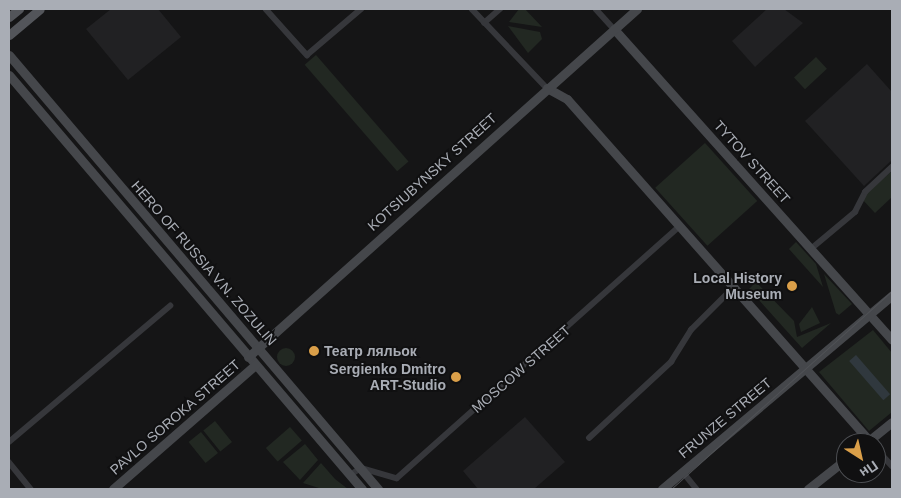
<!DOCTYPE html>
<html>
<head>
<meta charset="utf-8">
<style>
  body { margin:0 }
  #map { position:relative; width:901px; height:498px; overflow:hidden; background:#151516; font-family:Helvetica,sans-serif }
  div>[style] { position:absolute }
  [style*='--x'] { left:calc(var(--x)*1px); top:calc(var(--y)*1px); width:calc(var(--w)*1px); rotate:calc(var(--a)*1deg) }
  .built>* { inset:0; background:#212123 }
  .green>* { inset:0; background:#222822; transform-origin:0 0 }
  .round { border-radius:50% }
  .water>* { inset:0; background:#30383e; transform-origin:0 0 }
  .street>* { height:5.5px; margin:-2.75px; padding:0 2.75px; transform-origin:2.75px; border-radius:2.75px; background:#36373b }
  .secondary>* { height:9px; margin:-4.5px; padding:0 4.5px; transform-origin:4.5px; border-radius:4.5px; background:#45474b }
  .primary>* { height:9px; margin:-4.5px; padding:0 4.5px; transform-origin:4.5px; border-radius:4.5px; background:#53555a }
  .tram>* { height:1px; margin:-0.5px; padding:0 0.5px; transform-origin:0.5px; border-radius:0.5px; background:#505256 }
  .dots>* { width:14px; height:14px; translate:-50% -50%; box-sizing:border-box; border:2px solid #101011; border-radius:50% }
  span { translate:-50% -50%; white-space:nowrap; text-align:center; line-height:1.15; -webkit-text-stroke:4px #101011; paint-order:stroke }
  .street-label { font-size:14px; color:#a9adb5 }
  .poi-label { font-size:14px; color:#a9adb5; font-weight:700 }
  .right { translate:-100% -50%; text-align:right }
  .left { translate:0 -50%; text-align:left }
  .frame { position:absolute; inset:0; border:10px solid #a9adb5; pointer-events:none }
  .north { position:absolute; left:836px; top:433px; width:50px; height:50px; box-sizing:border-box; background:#101011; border:1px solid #4d4f53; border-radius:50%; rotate:145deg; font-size:14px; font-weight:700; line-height:20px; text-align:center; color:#a9adb5 }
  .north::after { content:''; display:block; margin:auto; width:18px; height:22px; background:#da9f49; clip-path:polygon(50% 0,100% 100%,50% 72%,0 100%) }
</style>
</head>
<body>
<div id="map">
  <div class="built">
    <i style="clip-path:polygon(111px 9px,158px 9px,181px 37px,128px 80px,86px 29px)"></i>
    <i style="clip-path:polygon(767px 9px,784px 9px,803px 23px,755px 67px,732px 41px)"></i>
    <i style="clip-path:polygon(867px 64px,892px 92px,892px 160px,864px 186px,805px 121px)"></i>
    <i style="clip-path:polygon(525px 417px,565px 462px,534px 489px,478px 489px,463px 471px)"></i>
  </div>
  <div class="green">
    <i style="clip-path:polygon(519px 9px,525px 9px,542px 27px,509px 22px)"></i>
    <i style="clip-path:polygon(508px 26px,540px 32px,542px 39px,528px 53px)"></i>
    <i style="left:316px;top:55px;width:141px;height:15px;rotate:49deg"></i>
    <i style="left:816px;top:57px;width:16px;height:30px;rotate:47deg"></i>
    <i style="left:705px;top:143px;width:78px;height:67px;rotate:48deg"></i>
    <i style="clip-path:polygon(892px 171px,892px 197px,875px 213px,861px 198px)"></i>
    <i style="clip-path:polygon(796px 242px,816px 264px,823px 287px,789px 249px)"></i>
    <i style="clip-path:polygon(824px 274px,852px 304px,839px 315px,836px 313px)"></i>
    <i style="clip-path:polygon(756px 282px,794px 321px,797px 337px,831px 323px,802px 348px,749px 289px)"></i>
    <i style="clip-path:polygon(812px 307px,820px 323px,801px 332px,799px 324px)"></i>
    <i style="clip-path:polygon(873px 330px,892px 353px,892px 412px,869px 431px,819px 372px)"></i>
    <i class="round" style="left:277px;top:348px;width:18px;height:18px"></i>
    <i style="left:215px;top:421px;width:27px;height:15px;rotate:51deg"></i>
    <i style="left:290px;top:427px;width:18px;height:32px;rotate:49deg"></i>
    <i style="left:201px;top:432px;width:27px;height:16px;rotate:51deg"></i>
    <i style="clip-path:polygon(305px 444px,318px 460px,300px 480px,283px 462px)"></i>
    <i style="clip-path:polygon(321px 463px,335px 479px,348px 489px,322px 489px,303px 483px)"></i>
  </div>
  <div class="water">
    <i style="left:856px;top:355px;width:52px;height:9px;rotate:49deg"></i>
  </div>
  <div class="street">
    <i style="--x:266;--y:9;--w:62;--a:48.3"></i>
    <i style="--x:307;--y:55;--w:71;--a:-40.4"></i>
    <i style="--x:472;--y:9;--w:109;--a:46.5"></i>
    <i style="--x:596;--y:9;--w:27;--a:48"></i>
    <i style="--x:484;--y:23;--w:21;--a:-41"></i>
    <i style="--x:812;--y:248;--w:56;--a:-39.9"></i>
    <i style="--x:855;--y:212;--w:22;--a:-63"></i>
    <i style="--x:865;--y:192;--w:37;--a:-43"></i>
    <i style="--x:589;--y:438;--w:112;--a:-42.8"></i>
    <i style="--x:671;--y:362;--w:38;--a:-58"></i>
    <i style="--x:691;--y:330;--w:61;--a:-45"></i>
    <i style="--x:9;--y:442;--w:211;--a:-40.2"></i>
    <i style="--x:876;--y:448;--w:24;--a:48"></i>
    <i style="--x:9;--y:462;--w:35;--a:51"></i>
    <i style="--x:683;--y:472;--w:22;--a:51"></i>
    <i style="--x:350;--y:475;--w:13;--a:-32"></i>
    <i style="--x:361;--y:468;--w:37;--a:16"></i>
    <i style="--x:397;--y:478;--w:379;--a:-41.7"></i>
  </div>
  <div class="secondary">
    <i style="--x:614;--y:29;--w:417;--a:48.2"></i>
    <i style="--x:9;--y:55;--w:570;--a:49.63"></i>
    <i style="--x:9;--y:75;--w:544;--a:49.55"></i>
    <i style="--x:547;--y:88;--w:23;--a:29"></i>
    <i style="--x:567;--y:99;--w:456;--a:48.5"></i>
    <i style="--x:248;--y:357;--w:522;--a:-41.82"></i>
    <i style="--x:866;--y:443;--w:33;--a:-39"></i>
    <i style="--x:113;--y:489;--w:189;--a:-41.1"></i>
    <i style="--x:662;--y:489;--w:301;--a:-40.1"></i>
    <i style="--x:808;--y:489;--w:48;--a:-38.3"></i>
  </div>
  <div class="primary">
    <i style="--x:9;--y:17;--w:13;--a:-39"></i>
    <i style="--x:9;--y:35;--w:40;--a:-40"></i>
  </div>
  <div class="tram">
    <i style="--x:671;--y:489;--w:297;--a:-41.9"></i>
  </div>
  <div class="dots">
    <i style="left:792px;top:286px;background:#da9f49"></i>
    <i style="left:314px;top:351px;background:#da9f49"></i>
    <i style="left:456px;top:377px;background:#da9f49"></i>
  </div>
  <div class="street-label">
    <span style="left:752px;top:162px;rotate:48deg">TYTOV STREET</span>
    <span style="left:432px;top:172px;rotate:-42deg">KOTSIUBYNSKY STREET</span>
    <span style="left:204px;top:263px;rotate:49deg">HERO OF RUSSIA V.N. ZOZULIN</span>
    <span style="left:521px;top:369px;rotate:-41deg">MOSCOW STREET</span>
    <span style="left:175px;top:417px;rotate:-41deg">PAVLO SOROKA STREET</span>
    <span style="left:725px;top:418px;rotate:-40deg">FRUNZE STREET</span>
  </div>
  <div class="poi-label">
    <span class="right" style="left:782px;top:286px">Local History<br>Museum</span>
    <span class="left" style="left:324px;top:351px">Театр ляльок</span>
    <span class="right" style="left:446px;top:377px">Sergienko Dmitro<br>ART-Studio</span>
  </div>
  <div class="frame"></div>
  <div class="north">Пн</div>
</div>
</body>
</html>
